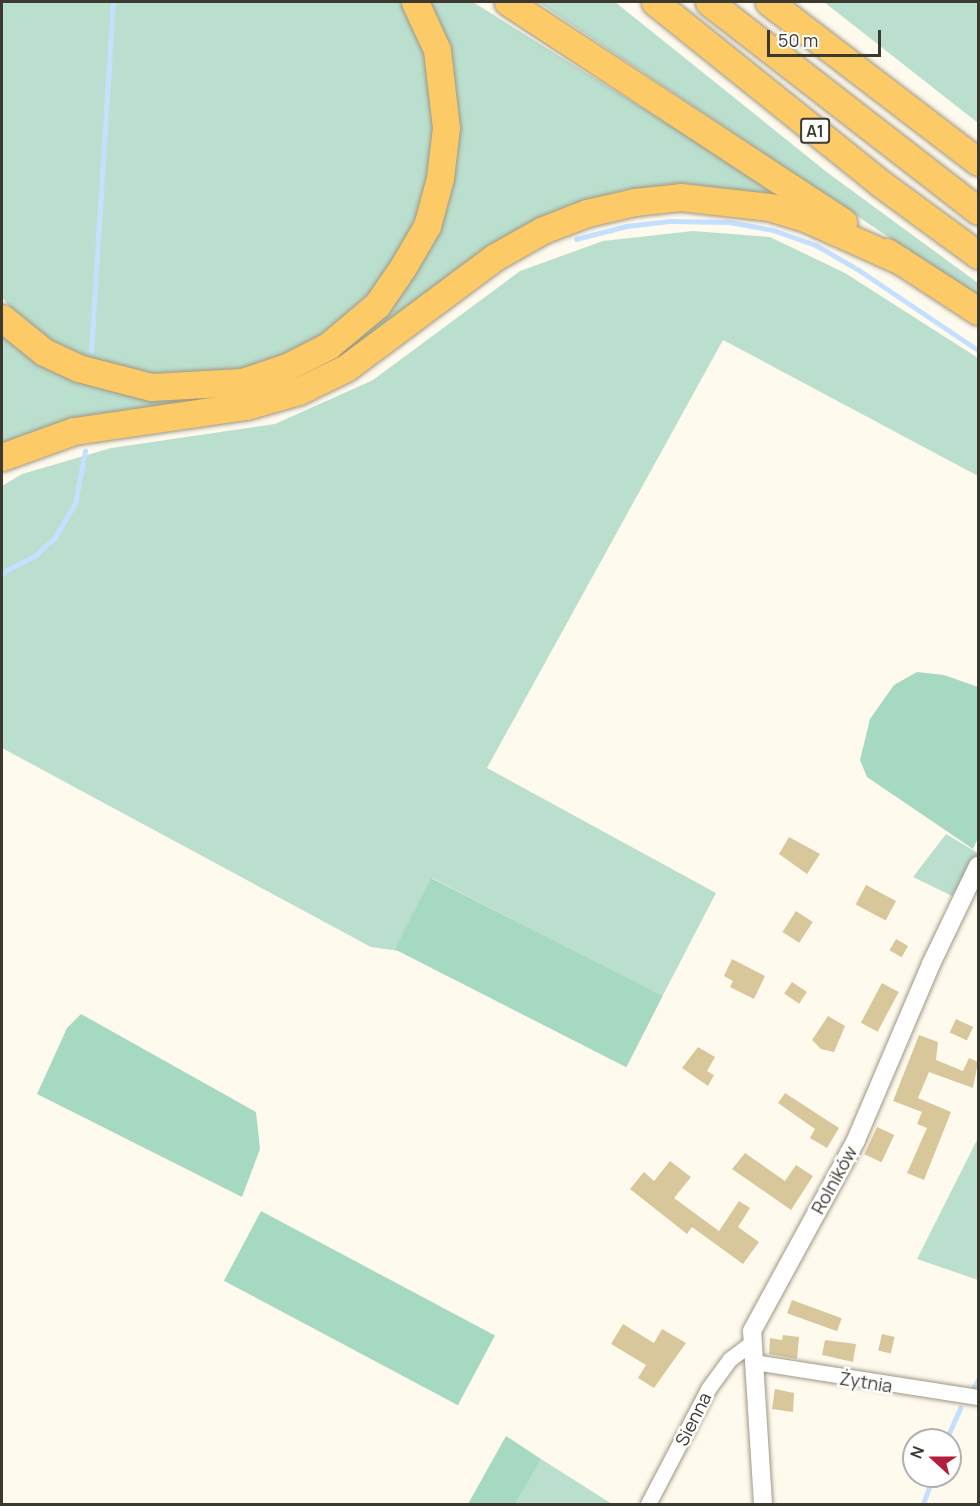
<!DOCTYPE html>
<html>
<head>
<meta charset="utf-8">
<style>
  body { margin:0 }
  #map { position:relative; width:980px; height:1506px; overflow:hidden; background:#fffaee; font-family:Manrope,sans-serif }
  div>[style] { position:absolute }
  [style*='--x'] { left:calc(var(--x)*1px); top:calc(var(--y)*1px); width:calc(var(--w)*1px); rotate:calc(var(--a)*1deg) }
  .green>* { inset:0; background:#bbdfce }
  .forest>* { inset:0; background:#a6d9c2; transform-origin:0 0 }
  .stream>* { height:4.5px; margin:-2.25px; padding:0 2.25px; transform-origin:2.25px; border-radius:2.25px; background:#c5e0fe }
  .building>* { inset:0; background:#d8c79a; transform-origin:0 0 }
  .roads { filter:drop-shadow(0 0 2px #9e9783) drop-shadow(0 0 2px #9e9783) }
  .minor>* { height:15px; margin:-7.5px; padding:0 7.5px; transform-origin:7.5px; border-radius:7.5px; background:#fff }
  .tertiary>* { height:18px; margin:-9px; padding:0 9px; transform-origin:9px; border-radius:9px; background:#fff }
  .motorway>* { height:27px; margin:-13.5px; padding:0 13.5px; transform-origin:13.5px; border-radius:13.5px; background:#fcca66 }
  span { translate:-50% -50%; white-space:nowrap; text-align:center; line-height:1.15; -webkit-text-stroke:5px #fff; paint-order:stroke }
  .shield-label span { padding:2px 4px; background:#fff; border:2px solid; border-radius:4px; -webkit-text-stroke-width:0 }
  .shield-label { font-size:16px; color:#3c3931; font-weight:700 }
  .street-label { font-size:18px; color:#3c3931 }
  .frame { position:absolute; inset:0; border:3px solid #3c3931; pointer-events:none }
  .north { position:absolute; left:902px; top:1428px; width:60px; height:60px; box-sizing:border-box; background:#fff; border:2px solid #b1b0ad; border-radius:50%; rotate:291deg; font-size:16px; font-weight:700; line-height:24px; text-align:center; color:#3c3931 }
  .north::after { content:''; display:block; margin:auto; width:21px; height:27px; background:#b21f3a; clip-path:polygon(50% 0,100% 100%,50% 72%,0 100%) }
  .scale { position:absolute; left:767px; top:30px; width:114px; height:27px; box-sizing:border-box; border:3px solid #3c3931; border-top:0; padding-left:8px; font-size:18px; line-height:21px; white-space:nowrap; color:#3c3931; -webkit-text-stroke:4px #fff; paint-order:stroke }
</style>
</head>
<body>
<div id="map">
  <div class="green">
    <i style="clip-path:polygon(2px 2px,403px 2px,427px 58px,435px 112px,430px 168px,421px 206px,401px 252px,374px 289px,317px 340px,277px 360px,235px 373px,156px 379px,97px 365px,34px 331px,2px 298px)"></i>
    <i style="clip-path:polygon(424px 2px,473px 2px,770px 188px,768px 194px,687px 184px,625px 190px,570px 205px,518px 229px,366px 341px,296px 379px,262px 392px,48px 426px,2px 444px,2px 333px,138px 395px,349px 342px,447px 184px)"></i>
    <i style="clip-path:polygon(538px 2px,615px 2px,828px 173px,978px 283px,978px 297px)"></i>
    <i style="clip-path:polygon(824px 2px,978px 2px,978px 123px)"></i>
    <i style="clip-path:polygon(693px 231px,770px 237px,845px 273px,978px 358px,978px 476px,723px 340px,487px 768px,716px 893px,662px 997px,432px 878px,399px 951px,371px 947px,2px 748px,2px 486px,22px 474px,111px 448px,275px 424px,373px 380px,520px 271px,603px 241px)"></i>
    <i style="clip-path:polygon(946px 834px,978px 853px,978px 873px,967px 870px,952px 896px,913px 877px)"></i>
    <i style="clip-path:polygon(978px 1138px,978px 1280px,917px 1259px)"></i>
    <i style="clip-path:polygon(541px 1459px,612px 1504px,511px 1504px)"></i>
  </div>
  <div class="forest">
    <i style="clip-path:polygon(917px 672px,944px 675px,978px 687px,978px 838px,973px 849px,867px 777px,860px 760px,870px 719px,894px 685px)"></i>
    <i style="left:431px;top:878px;width:260px;height:80px;rotate:27deg"></i>
    <i style="clip-path:polygon(81px 1014px,256px 1112px,260px 1149px,242px 1197px,37px 1094px,67px 1028px)"></i>
    <i style="left:261px;top:1211px;width:265px;height:79px;rotate:28deg"></i>
    <i style="clip-path:polygon(506px 1436px,541px 1459px,515px 1504px,468px 1504px)"></i>
  </div>
  <div class="stream">
    <i style="--x:576;--y:239;--w:53;--a:-14.3"></i>
    <i style="--x:627;--y:226;--w:43;--a:-6.6"></i>
    <i style="--x:670;--y:221;--w:59;--a:1"></i>
    <i style="--x:729;--y:222;--w:45;--a:10.3"></i>
    <i style="--x:773;--y:230;--w:46;--a:19.2"></i>
    <i style="--x:816;--y:245;--w:50;--a:30.2"></i>
    <i style="--x:859;--y:270;--w:143;--a:33.9"></i>
    <i style="--x:91;--y:351;--w:350;--a:-86.4"></i>
    <i style="--x:2;--y:573;--w:40;--a:-28"></i>
    <i style="--x:37;--y:554;--w:25;--a:-43"></i>
    <i style="--x:55;--y:537;--w:39;--a:-59"></i>
    <i style="--x:75;--y:504;--w:54;--a:-79.3"></i>
    <i style="--x:971;--y:1392;--w:14;--a:-60"></i>
    <i style="--x:946;--y:1440;--w:35;--a:-66"></i>
    <i style="--x:923;--y:1504;--w:30;--a:-70"></i>
  </div>
  <div class="building">
    <i style="clip-path:polygon(789px 837px,820px 854px,807px 874px,779px 854px)"></i>
    <i style="left:866px;top:885px;width:34px;height:22px;rotate:28deg"></i>
    <i style="left:796px;top:911px;width:20px;height:25px;rotate:33deg"></i>
    <i style="left:896px;top:939px;width:14px;height:13px;rotate:30deg"></i>
    <i style="clip-path:polygon(732px 959px,765px 976px,754px 999px,730px 987px,733px 981px,724px 976px)"></i>
    <i style="left:792px;top:982px;width:18px;height:14px;rotate:34deg"></i>
    <i style="left:882px;top:983px;width:19px;height:45px;rotate:28deg"></i>
    <i style="clip-path:polygon(828px 1016px,845px 1026px,834px 1052px,821px 1049px,812px 1040px)"></i>
    <i style="left:956px;top:1019px;width:19px;height:15px;rotate:25deg"></i>
    <i style="clip-path:polygon(919px 1035px,938px 1042px,936px 1060px,963px 1071px,969px 1058px,978px 1062px,973px 1088px,929px 1072px,918px 1098px,951px 1112px,924px 1180px,907px 1173px,927px 1128px,917px 1124px,922px 1112px,893px 1101px)"></i>
    <i style="clip-path:polygon(698px 1047px,715px 1057px,707px 1071px,714px 1075px,708px 1086px,682px 1068px)"></i>
    <i style="clip-path:polygon(785px 1093px,839px 1128px,827px 1148px,810px 1138px,815px 1129px,778px 1103px)"></i>
    <i style="left:877px;top:1127px;width:19px;height:30px;rotate:25deg"></i>
    <i style="clip-path:polygon(745px 1153px,785px 1181px,796px 1165px,813px 1176px,791px 1210px,732px 1169px)"></i>
    <i style="clip-path:polygon(670px 1161px,691px 1177px,674px 1198px,719px 1231px,739px 1201px,750px 1208px,738px 1227px,759px 1242px,743px 1264px,692px 1227px,687px 1234px,630px 1189px,644px 1172px,654px 1181px)"></i>
    <i style="left:792px;top:1300px;width:53px;height:14px;rotate:20deg"></i>
    <i style="clip-path:polygon(623px 1324px,654px 1343px,662px 1329px,686px 1343px,654px 1388px,638px 1378px,646px 1365px,611px 1344px)"></i>
    <i style="left:882px;top:1334px;width:13px;height:17px;rotate:13deg"></i>
    <i style="clip-path:polygon(783px 1335px,799px 1337px,797px 1359px,769px 1354px,770px 1338px,782px 1340px)"></i>
    <i style="clip-path:polygon(825px 1340px,856px 1344px,853px 1362px,822px 1355px)"></i>
    <i style="clip-path:polygon(775px 1389px,794px 1393px,793px 1412px,772px 1409px)"></i>
  </div>
  <div class="roads">
    <div class="minor">
      <i style="--x:754;--y:1362;--w:227;--a:8.9"></i>
      <i style="--x:648;--y:1504;--w:130;--a:-62.4"></i>
      <i style="--x:708;--y:1389;--w:37;--a:-54"></i>
      <i style="--x:730;--y:1359;--w:25;--a:-37"></i>
    </div>
    <div class="tertiary">
      <i style="--x:763;--y:1504;--w:173;--a:-93.6"></i>
      <i style="--x:752;--y:1331;--w:217;--a:-61.4"></i>
      <i style="--x:856;--y:1140;--w:191;--a:-66.9"></i>
      <i style="--x:931;--y:964;--w:109;--a:-64.4"></i>
    </div>
    <div class="motorway">
      <i style="--x:508;--y:2;--w:401;--a:33.3"></i>
      <i style="--x:655;--y:2;--w:289;--a:38.8"></i>
      <i style="--x:880;--y:183;--w:122;--a:36.3"></i>
      <i style="--x:709;--y:2;--w:341;--a:37.8"></i>
      <i style="--x:769;--y:2;--w:263;--a:37.4"></i>
      <i style="--x:887;--y:252;--w:108;--a:33"></i>
      <i style="--x:2;--y:318;--w:54;--a:39"></i>
      <i style="--x:44;--y:352;--w:38;--a:25"></i>
      <i style="--x:78;--y:368;--w:75;--a:14.6"></i>
      <i style="--x:151;--y:387;--w:91;--a:-3.1"></i>
      <i style="--x:242;--y:382;--w:47;--a:-18.4"></i>
      <i style="--x:287;--y:367;--w:46;--a:-27.1"></i>
      <i style="--x:328;--y:346;--w:64;--a:-39.9"></i>
      <i style="--x:377;--y:305;--w:46;--a:-55.6"></i>
      <i style="--x:403;--y:267;--w:48;--a:-59.7"></i>
      <i style="--x:427;--y:226;--w:50;--a:-74.8"></i>
      <i style="--x:440;--y:178;--w:50;--a:-83.2"></i>
      <i style="--x:446;--y:128;--w:79;--a:-96.6"></i>
      <i style="--x:437;--y:50;--w:53;--a:-114.6"></i>
      <i style="--x:2;--y:457;--w:77;--a:-19.9"></i>
      <i style="--x:74;--y:431;--w:174;--a:-8.3"></i>
      <i style="--x:246;--y:406;--w:55;--a:-15.8"></i>
      <i style="--x:299;--y:391;--w:52;--a:-26.1"></i>
      <i style="--x:346;--y:368;--w:186;--a:-36.7"></i>
      <i style="--x:495;--y:257;--w:55;--a:-29.4"></i>
      <i style="--x:543;--y:230;--w:47;--a:-21.1"></i>
      <i style="--x:587;--y:213;--w:49;--a:-12.9"></i>
      <i style="--x:635;--y:202;--w:45;--a:-6.3"></i>
      <i style="--x:680;--y:197;--w:90;--a:6.4"></i>
      <i style="--x:769;--y:207;--w:38;--a:17"></i>
      <i style="--x:805;--y:218;--w:105;--a:24.1"></i>
    </div>
  </div>
  <div class="shield-label">
    <span style="left:815px;top:131px">A1</span>
  </div>
  <div class="street-label">
    <span style="left:834px;top:1180px;rotate:-61deg">Rolników</span>
    <span style="left:866px;top:1382px;rotate:9deg">Żytnia</span>
    <span style="left:693px;top:1419px;rotate:-63deg">Sienna</span>
  </div>
  <div class="frame"></div>
  <div class="north">N</div>
  <div class="scale">50 m</div>
</div>
</body>
</html>
